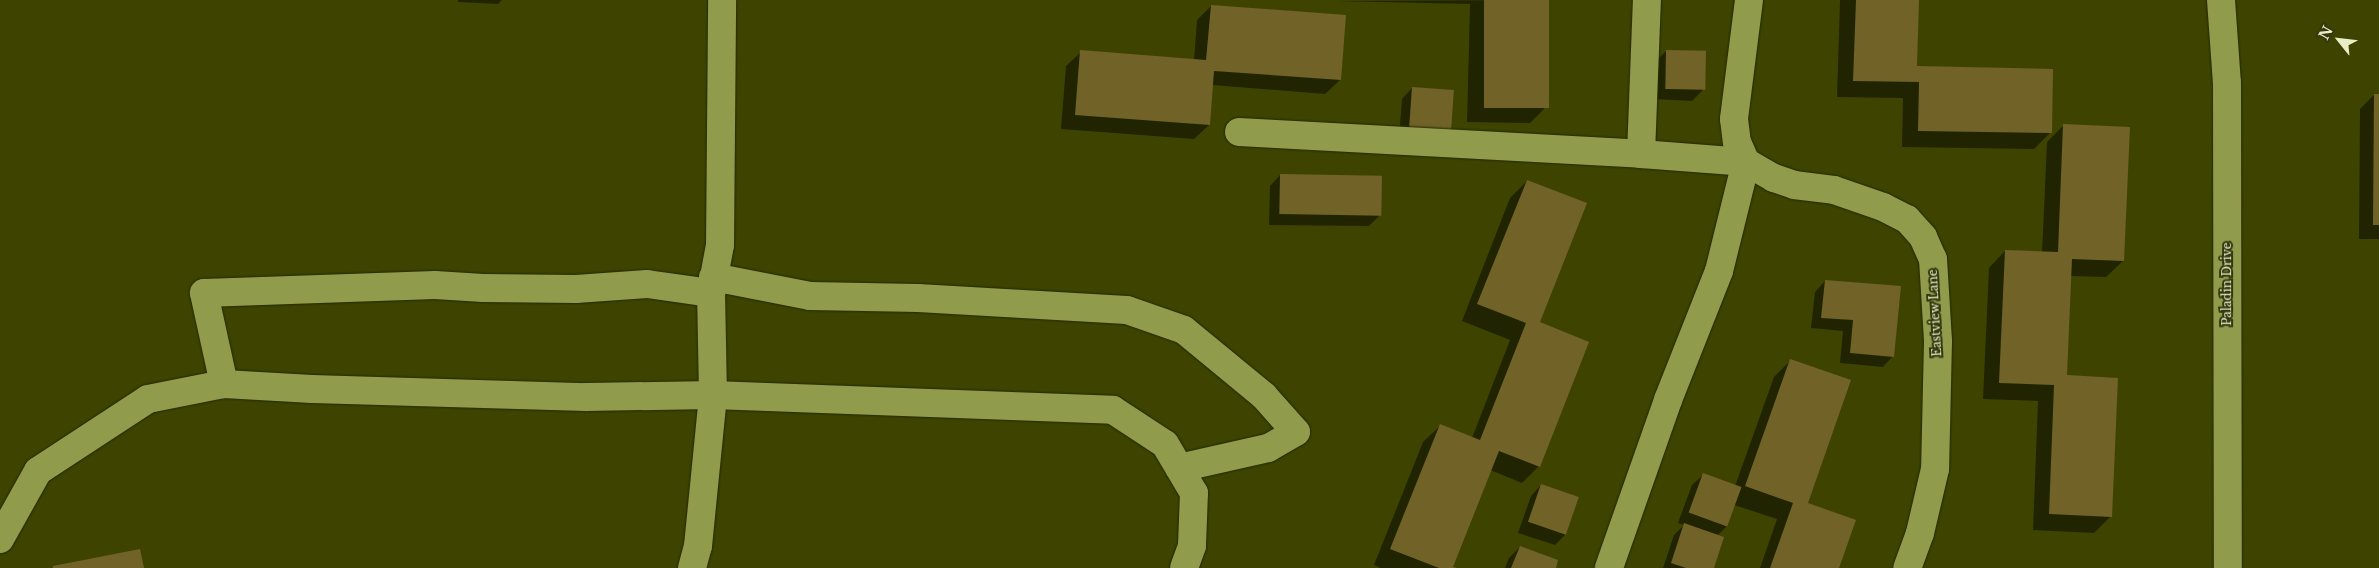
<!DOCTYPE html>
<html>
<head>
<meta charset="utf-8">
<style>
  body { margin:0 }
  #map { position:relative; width:2379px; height:568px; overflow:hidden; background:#3e4400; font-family:"Libre Baskerville",serif }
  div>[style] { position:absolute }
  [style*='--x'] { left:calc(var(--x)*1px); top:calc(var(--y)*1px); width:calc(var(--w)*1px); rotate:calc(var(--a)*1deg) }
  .shadow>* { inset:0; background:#0007 }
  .building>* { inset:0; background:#716228; transform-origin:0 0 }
  .roads { filter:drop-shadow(0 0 1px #252900) drop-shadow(0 0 1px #252900) }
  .minor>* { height:28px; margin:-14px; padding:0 14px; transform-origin:14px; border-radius:14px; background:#919b4c }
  span { translate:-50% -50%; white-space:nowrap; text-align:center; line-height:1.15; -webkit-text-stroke:4px #34380e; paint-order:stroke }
  .street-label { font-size:12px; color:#e8efc7 }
  .north { position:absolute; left:2314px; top:15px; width:50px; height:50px; -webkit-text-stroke:4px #34380e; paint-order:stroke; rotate:299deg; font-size:14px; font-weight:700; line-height:20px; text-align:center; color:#e8efc7 }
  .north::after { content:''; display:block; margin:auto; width:18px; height:22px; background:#e8efc7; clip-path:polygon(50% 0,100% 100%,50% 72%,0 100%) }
</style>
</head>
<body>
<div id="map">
  <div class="shadow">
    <i style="clip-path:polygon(458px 0,502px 0,498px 4px,458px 2px)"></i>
    <i style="clip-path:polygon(1548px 0,1544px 109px,1530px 123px,1467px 122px,1470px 4px,1336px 1px)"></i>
    <i style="clip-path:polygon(1840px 0,1918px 0,1916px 67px,2050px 133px,2034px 149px,1902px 147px,1903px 98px,1837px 97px)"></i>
    <i style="clip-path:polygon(1211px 6px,1340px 80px,1325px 94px,1212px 85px,1209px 125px,1194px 139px,1061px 129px,1066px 66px,1081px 52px,1194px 60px,1197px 20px)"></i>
    <i style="clip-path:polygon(1666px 51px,1703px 90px,1692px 101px,1654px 99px,1655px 62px)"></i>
    <i style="clip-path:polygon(1412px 88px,1453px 91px,1399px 138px,1402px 99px)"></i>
    <i style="clip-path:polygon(2374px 95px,2379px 95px,2379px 239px,2359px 239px,2360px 109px)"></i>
    <i style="clip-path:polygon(2064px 125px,2123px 261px,2106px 277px,2070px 276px,2065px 377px,2111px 516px,2094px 533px,2033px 530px,2038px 401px,1983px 399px,1989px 268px,2005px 251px,2042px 253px,2047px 142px)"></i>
    <i style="clip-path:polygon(1280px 175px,1380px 215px,1369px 226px,1269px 225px,1270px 186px)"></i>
    <i style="clip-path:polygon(1527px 181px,1539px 323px,1539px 466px,1522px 483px,1490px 470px,1452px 567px,1453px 568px,1381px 568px,1374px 565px,1423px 442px,1440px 426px,1472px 438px,1510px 340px,1462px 321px,1510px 198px)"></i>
    <i style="clip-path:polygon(1825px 281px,1893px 356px,1883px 367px,1840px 363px,1843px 331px,1811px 328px,1815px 292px)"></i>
    <i style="clip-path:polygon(1791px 360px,1807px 504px,1838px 568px,1760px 568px,1777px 519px,1734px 505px,1727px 526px,1717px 536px,1712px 568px,1663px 568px,1674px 535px,1684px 525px,1678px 523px,1692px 485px,1703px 475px,1735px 486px,1774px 377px)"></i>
    <i style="clip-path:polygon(1541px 485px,1578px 497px,1565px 535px,1555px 545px,1518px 533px,1531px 496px)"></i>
    <i style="clip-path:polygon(1520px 547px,1554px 568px,1505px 568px,1509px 558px)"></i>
  </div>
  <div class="building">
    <i style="left:1484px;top:0;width:65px;height:108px"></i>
    <i style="clip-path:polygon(1856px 0,1919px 0,1917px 66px,2053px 69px,2052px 133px,1918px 131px,1919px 82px,1853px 81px)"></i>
    <i style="clip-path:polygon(1211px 5px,1346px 15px,1341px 80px,1214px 71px,1210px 125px,1075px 115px,1080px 50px,1206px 60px)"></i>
    <i style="left:1666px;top:50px;width:40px;height:39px;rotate:1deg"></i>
    <i style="left:1412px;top:87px;width:42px;height:41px;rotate:4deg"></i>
    <i style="clip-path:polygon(2374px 94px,2379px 94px,2379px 225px,2373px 225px)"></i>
    <i style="clip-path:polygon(2063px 124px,2130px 127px,2124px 261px,2072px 259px,2067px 375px,2118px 378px,2112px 517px,2049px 514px,2054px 385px,1999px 383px,2005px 250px,2058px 252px)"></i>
    <i style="left:1280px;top:174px;width:102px;height:40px;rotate:1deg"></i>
    <i style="clip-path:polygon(1527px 180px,1587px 203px,1540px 322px,1589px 342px,1540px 467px,1499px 451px,1453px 567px,1457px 568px,1439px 568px,1390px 549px,1440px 424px,1480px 440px,1526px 323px,1477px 304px)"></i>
    <i style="clip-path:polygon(1825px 280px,1901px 286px,1894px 357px,1850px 353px,1853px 320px,1821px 318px)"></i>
    <i style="clip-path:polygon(1790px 359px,1851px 380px,1808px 503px,1856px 520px,1839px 568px,1770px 568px,1793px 503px,1745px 486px)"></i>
    <i style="left:1703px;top:473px;width:41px;height:42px;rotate:20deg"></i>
    <i style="left:1541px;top:484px;width:40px;height:40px;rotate:19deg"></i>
    <i style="clip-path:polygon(1684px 523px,1724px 537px,1714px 568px,1686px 568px,1671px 563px)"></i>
    <i style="clip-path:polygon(1520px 546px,1558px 560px,1556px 568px,1511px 568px)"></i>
    <i style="clip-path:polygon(140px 549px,144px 568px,53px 568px,53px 566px)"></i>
  </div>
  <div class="roads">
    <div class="minor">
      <i style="--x:1749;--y:0;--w:120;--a:97.2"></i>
      <i style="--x:1734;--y:119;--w:23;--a:83"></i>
      <i style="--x:1737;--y:142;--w:22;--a:66"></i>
      <i style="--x:1746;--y:162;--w:32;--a:30"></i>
      <i style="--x:1774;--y:178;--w:21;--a:19"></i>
      <i style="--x:1794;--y:185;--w:40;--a:7.1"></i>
      <i style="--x:1834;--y:190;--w:52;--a:19.1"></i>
      <i style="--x:1883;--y:207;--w:27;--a:27"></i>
      <i style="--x:1907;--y:219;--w:24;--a:48"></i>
      <i style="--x:1923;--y:237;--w:24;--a:66"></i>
      <i style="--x:1933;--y:259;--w:82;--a:86.5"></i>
      <i style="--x:1938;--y:341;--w:128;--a:91.3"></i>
      <i style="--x:1935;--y:469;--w:66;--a:103.2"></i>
      <i style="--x:1920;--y:533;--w:37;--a:110"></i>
      <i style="--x:2221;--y:0;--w:83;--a:85.9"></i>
      <i style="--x:2227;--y:83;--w:485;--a:89.9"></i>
      <i style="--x:1239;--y:132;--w:403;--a:3.1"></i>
      <i style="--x:1641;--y:154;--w:105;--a:4.4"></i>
      <i style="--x:1746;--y:162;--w:112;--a:103.9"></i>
      <i style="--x:1719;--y:271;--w:139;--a:111.6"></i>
      <i style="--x:1668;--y:400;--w:178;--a:109.4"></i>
      <i style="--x:1641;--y:154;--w:154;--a:-87.8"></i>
      <i style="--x:713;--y:277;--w:99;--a:11.1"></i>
      <i style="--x:810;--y:296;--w:108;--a:1.1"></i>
      <i style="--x:918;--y:298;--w:209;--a:3.3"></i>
      <i style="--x:1127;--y:310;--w:60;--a:19.3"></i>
      <i style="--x:1184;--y:330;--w:104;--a:39.5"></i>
      <i style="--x:1264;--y:396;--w:48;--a:48.4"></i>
      <i style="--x:1296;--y:432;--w:32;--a:150"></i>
      <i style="--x:1268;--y:448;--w:91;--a:167.3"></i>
      <i style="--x:224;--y:384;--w:93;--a:-102.4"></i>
      <i style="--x:204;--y:293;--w:231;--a:-2"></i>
      <i style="--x:435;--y:285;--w:48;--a:3.6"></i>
      <i style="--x:483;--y:288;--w:93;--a:0.6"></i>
      <i style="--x:576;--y:289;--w:71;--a:-4"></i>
      <i style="--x:647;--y:284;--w:65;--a:8"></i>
      <i style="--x:0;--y:539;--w:78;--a:-60.8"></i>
      <i style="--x:38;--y:471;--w:131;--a:-33.2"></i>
      <i style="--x:148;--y:399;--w:77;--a:-11.2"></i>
      <i style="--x:224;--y:384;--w:88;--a:3.3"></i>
      <i style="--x:312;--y:389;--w:274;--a:1.7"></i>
      <i style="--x:586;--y:397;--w:127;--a:-0.9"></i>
      <i style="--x:713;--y:395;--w:400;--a:2.1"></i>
      <i style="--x:1113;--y:410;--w:62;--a:33.2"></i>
      <i style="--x:1165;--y:444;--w:57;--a:59.4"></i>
      <i style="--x:1194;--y:493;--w:53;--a:92.2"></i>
      <i style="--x:1192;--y:546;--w:23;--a:110"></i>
      <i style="--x:692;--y:568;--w:23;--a:-75"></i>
      <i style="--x:698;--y:546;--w:152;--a:-84.3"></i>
      <i style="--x:713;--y:395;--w:102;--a:-91.1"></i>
      <i style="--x:711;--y:293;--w:49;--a:-79.4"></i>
      <i style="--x:720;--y:245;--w:245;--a:-89.5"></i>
    </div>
  </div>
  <div class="street-label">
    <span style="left:2227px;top:284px;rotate:-90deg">Paladin Drive</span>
    <span style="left:1935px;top:313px;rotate:-93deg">Eastview Lane</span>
  </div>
  <div class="north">N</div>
</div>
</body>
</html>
